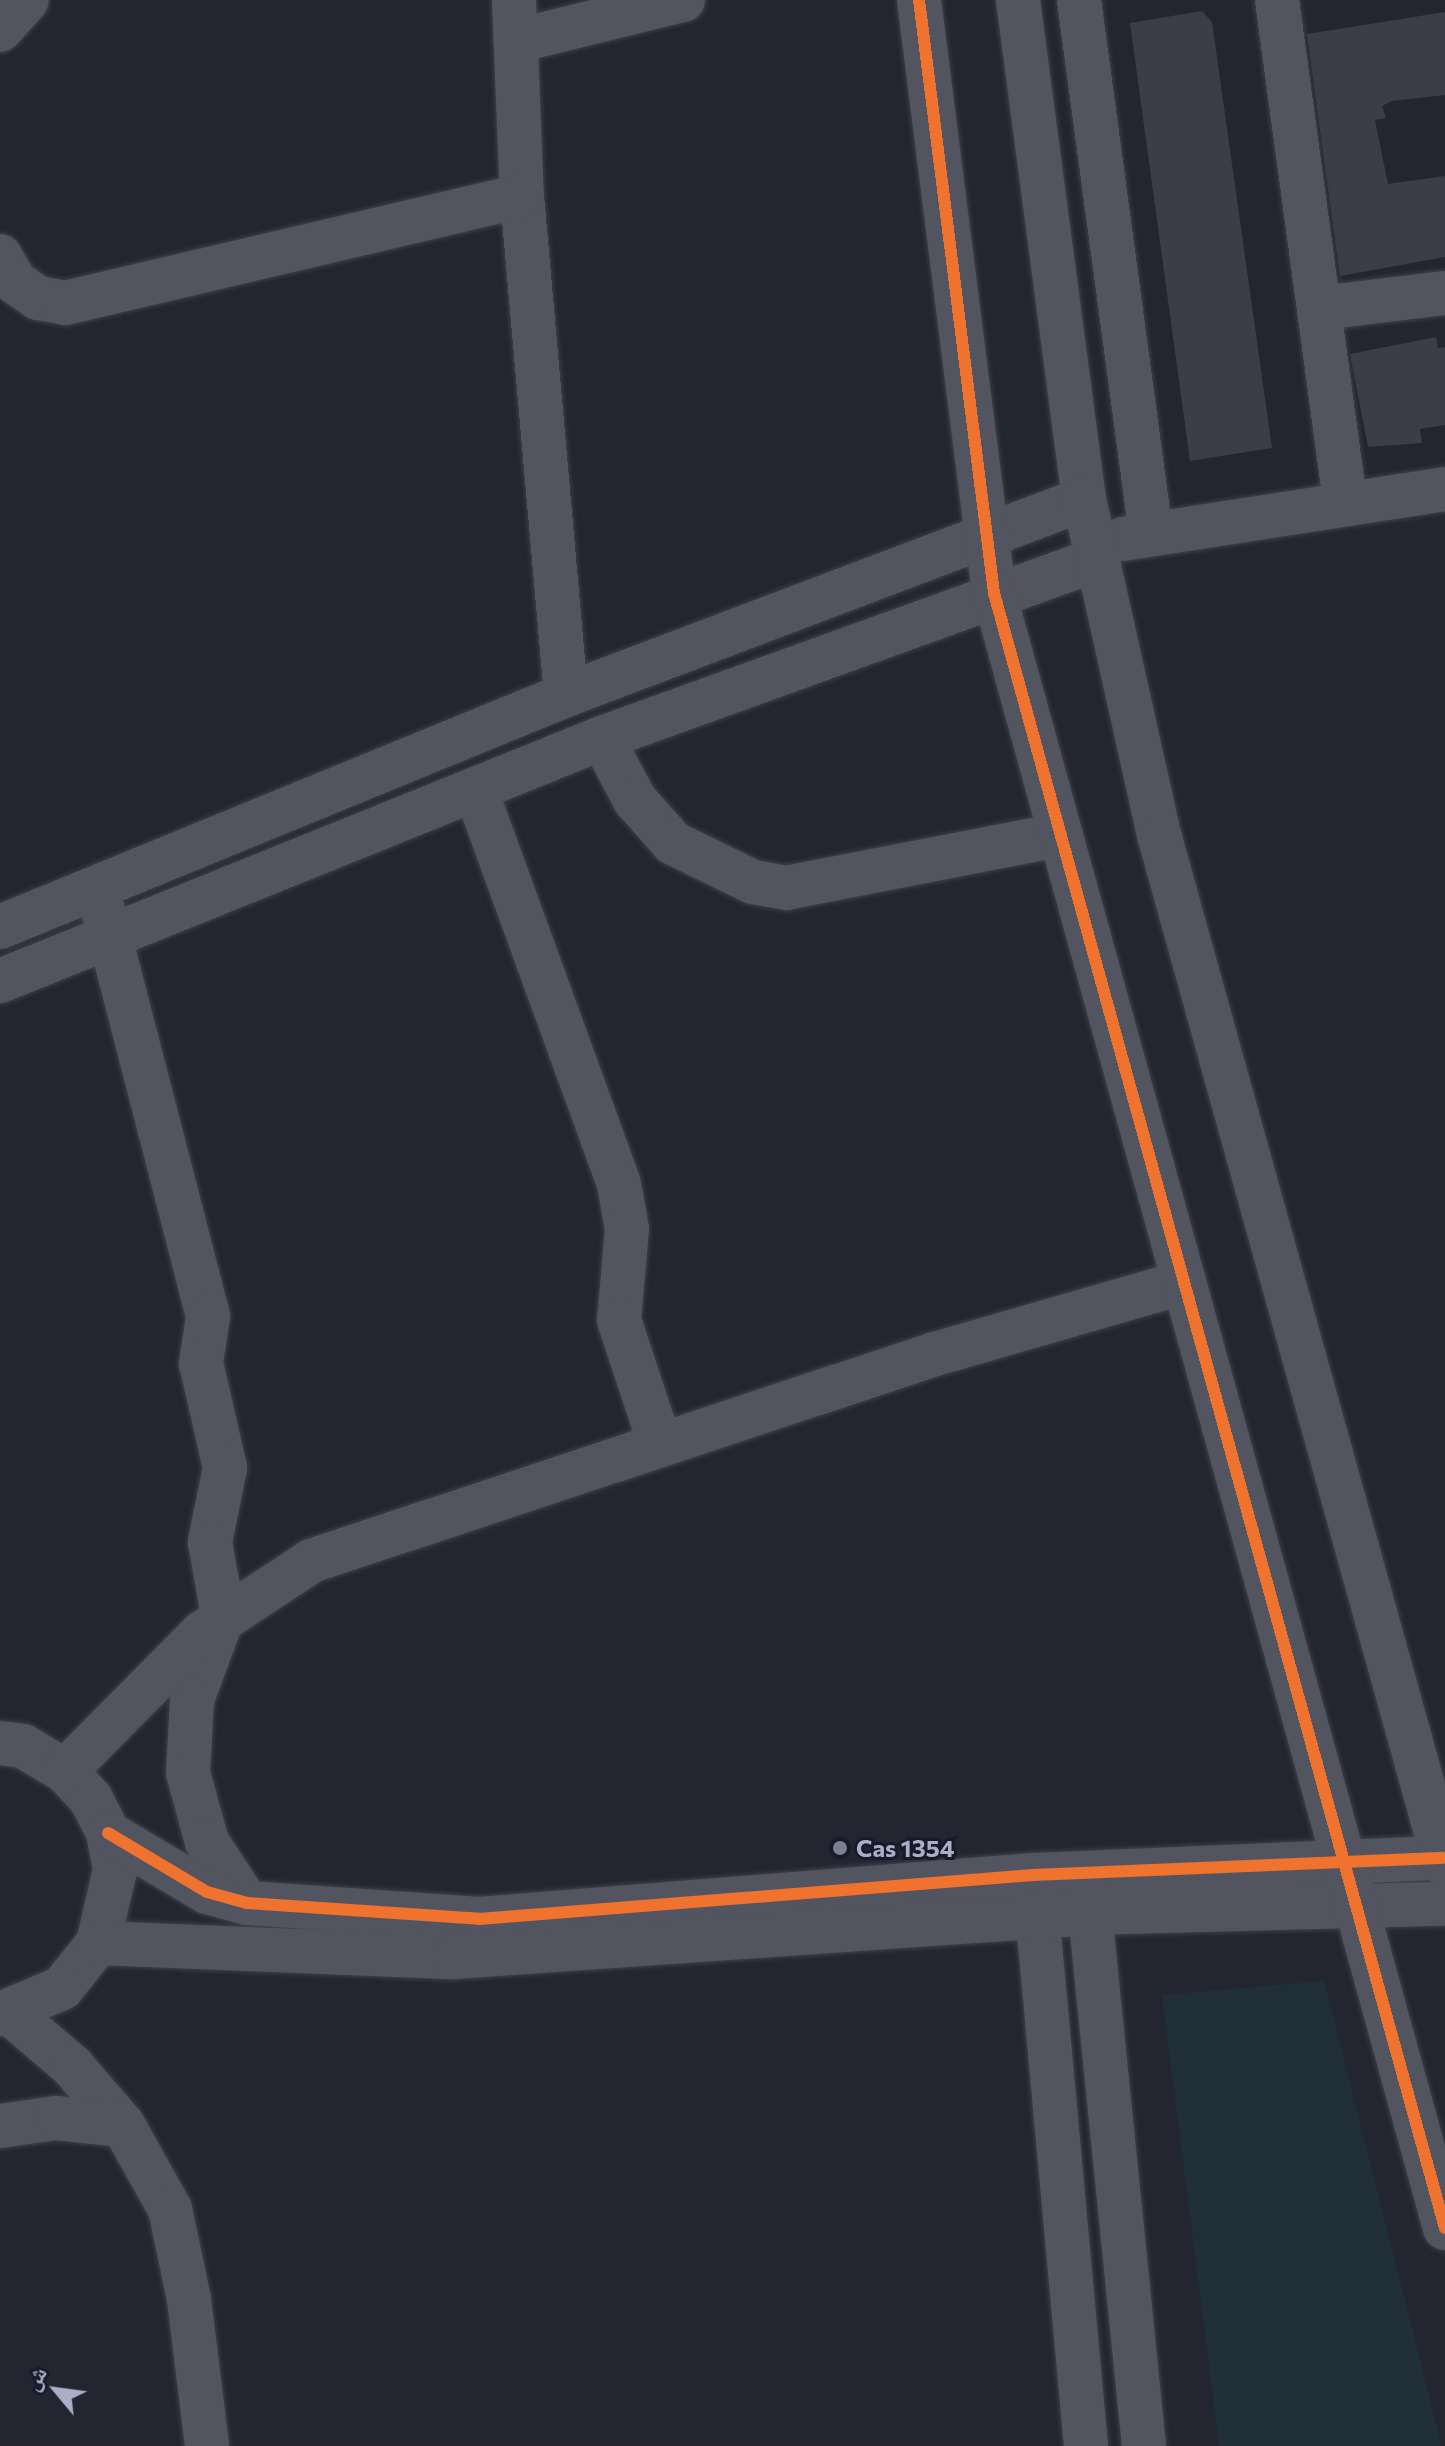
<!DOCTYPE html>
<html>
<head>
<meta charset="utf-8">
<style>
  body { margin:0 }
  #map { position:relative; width:1445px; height:2446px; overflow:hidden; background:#232631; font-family:Commissioner,"Noto Naskh Arabic",sans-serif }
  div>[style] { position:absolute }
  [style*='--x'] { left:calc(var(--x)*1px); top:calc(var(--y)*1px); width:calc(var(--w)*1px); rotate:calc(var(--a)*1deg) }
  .green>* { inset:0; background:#202f37 }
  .building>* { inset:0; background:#3b3e48 }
  .roads { filter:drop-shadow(0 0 2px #3d4048) drop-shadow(0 0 2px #3d4048) }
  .minor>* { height:44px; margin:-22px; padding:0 22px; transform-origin:22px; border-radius:22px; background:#525560 }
  .tertiary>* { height:44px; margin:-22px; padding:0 22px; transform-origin:22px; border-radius:22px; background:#525560 }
  .cycleway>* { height:12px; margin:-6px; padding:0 6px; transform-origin:6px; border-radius:6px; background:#ef722f }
  .dots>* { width:22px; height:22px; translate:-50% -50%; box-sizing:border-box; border:4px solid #161b2c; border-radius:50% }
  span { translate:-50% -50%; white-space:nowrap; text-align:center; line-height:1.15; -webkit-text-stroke:6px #161b2c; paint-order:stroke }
  .poi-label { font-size:24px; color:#aaafc5; font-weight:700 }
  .left { translate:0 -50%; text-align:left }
  .north { position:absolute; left:16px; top:2350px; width:80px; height:80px; -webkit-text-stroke:6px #161b2c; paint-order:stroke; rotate:299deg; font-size:22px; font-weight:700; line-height:32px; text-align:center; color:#aaafc5 }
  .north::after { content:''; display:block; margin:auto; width:28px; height:36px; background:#aaafc5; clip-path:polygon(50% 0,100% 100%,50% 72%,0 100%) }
</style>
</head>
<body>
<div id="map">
  <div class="green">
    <i style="clip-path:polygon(1324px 1981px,1442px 2446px,1219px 2446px,1162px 1995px)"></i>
  </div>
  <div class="building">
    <i style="clip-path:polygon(1202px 11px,1212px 22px,1272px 448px,1190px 461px,1130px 23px)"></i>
    <i style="clip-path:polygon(1445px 12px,1445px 95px,1392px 101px,1382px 106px,1386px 118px,1375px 120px,1388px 184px,1445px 176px,1445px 257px,1340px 276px,1307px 34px)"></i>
    <i style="clip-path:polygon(1436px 337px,1438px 348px,1445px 347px,1445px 425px,1420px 429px,1422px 443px,1368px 447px,1350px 354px)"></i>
  </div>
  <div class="roads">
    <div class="minor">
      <i style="--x:514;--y:0;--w:196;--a:87.7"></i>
      <i style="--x:522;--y:196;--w:501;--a:84.96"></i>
      <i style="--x:1079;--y:0;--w:539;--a:82.32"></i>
      <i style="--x:1277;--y:0;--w:506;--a:82.27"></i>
      <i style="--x:0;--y:30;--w:40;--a:-48"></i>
      <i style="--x:516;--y:41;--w:172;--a:-13.8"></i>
      <i style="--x:0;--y:256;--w:30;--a:60"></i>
      <i style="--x:15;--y:282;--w:28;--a:35"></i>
      <i style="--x:38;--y:298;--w:27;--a:10"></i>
      <i style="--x:65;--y:303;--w:469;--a:-13.2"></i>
      <i style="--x:1321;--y:308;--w:125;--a:-6.9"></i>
      <i style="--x:1123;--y:539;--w:326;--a:-8.8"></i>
      <i style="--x:602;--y:738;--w:70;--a:62"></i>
      <i style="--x:635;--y:800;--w:57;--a:48.5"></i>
      <i style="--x:673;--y:843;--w:89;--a:26"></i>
      <i style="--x:753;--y:882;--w:34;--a:10"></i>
      <i style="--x:786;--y:888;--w:278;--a:-11"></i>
      <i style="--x:476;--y:791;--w:418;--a:70"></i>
      <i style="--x:619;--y:1184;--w:46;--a:79.9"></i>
      <i style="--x:627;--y:1229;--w:91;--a:95"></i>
      <i style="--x:619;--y:1320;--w:131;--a:71.7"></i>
      <i style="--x:103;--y:910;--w:420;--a:75.5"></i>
      <i style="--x:208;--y:1317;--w:47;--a:98.7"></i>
      <i style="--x:201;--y:1363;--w:108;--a:77.1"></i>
      <i style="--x:225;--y:1468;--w:76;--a:101.5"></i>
      <i style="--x:210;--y:1542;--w:75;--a:80"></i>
      <i style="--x:223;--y:1616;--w:90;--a:110.3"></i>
      <i style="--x:192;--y:1700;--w:73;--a:93.1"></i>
      <i style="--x:188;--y:1773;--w:72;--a:74.6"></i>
      <i style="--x:207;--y:1842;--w:73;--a:56.7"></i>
      <i style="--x:0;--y:927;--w:612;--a:-22.29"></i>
      <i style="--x:566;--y:695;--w:554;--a:-20.73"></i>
      <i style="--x:0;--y:981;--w:649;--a:-21.98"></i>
      <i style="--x:602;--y:738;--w:527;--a:-19.84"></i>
      <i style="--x:0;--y:1743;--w:23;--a:7"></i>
      <i style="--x:23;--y:1746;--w:49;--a:30.8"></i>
      <i style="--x:65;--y:1771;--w:38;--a:47"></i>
      <i style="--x:91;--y:1799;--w:38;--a:63"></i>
      <i style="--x:108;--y:1833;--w:38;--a:79"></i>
      <i style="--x:115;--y:1870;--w:75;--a:103.1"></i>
      <i style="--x:98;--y:1943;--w:58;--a:128.7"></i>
      <i style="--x:62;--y:1988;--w:67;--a:157.2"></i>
      <i style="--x:65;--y:1771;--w:194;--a:-45.2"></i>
      <i style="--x:202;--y:1633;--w:131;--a:-33.4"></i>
      <i style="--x:311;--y:1561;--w:657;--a:-18.35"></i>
      <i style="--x:935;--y:1354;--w:259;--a:-16.1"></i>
      <i style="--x:108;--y:1833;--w:115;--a:30.8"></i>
      <i style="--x:207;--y:1892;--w:41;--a:15.4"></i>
      <i style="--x:247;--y:1903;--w:233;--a:3.9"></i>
      <i style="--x:479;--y:1919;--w:556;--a:-4.54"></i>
      <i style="--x:1033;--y:1875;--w:410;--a:-2.4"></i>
      <i style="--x:1087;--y:1883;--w:566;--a:84.22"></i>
      <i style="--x:1035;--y:1889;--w:559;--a:84.77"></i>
      <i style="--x:98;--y:1943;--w:356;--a:2.3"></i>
      <i style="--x:454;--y:1957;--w:638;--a:-3.96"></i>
      <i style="--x:1090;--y:1913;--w:355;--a:-1.5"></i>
      <i style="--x:10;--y:2013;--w:82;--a:40.5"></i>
      <i style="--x:72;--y:2066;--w:78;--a:49.2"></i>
      <i style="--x:123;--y:2125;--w:96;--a:60.8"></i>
      <i style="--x:170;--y:2209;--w:92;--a:78.1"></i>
      <i style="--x:189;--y:2299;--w:148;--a:83"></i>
      <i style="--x:0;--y:2126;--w:57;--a:-8.1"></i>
      <i style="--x:56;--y:2118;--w:67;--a:6"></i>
    </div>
    <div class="tertiary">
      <i style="--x:919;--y:0;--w:598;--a:82.79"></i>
      <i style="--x:994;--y:593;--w:1696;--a:74.58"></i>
      <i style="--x:1018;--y:0;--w:503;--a:82.47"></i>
      <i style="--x:1084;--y:499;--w:347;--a:77.4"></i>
      <i style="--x:1160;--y:838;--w:1066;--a:74.49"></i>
    </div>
  </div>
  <div class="cycleway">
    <i style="--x:919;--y:0;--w:598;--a:82.79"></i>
    <i style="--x:994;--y:593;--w:1696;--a:74.58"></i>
    <i style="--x:108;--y:1833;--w:115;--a:30.8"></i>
    <i style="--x:207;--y:1892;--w:41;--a:15.4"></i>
    <i style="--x:247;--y:1903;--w:233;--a:3.9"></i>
    <i style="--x:479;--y:1919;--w:556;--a:-4.54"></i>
    <i style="--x:1033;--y:1875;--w:410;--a:-2.4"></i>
  </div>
  <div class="dots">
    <i style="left:840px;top:1848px;background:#7b7f91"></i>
  </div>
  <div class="poi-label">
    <span class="left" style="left:856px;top:1848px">Cas 1354</span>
  </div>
  <div class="north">ش</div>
</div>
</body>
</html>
